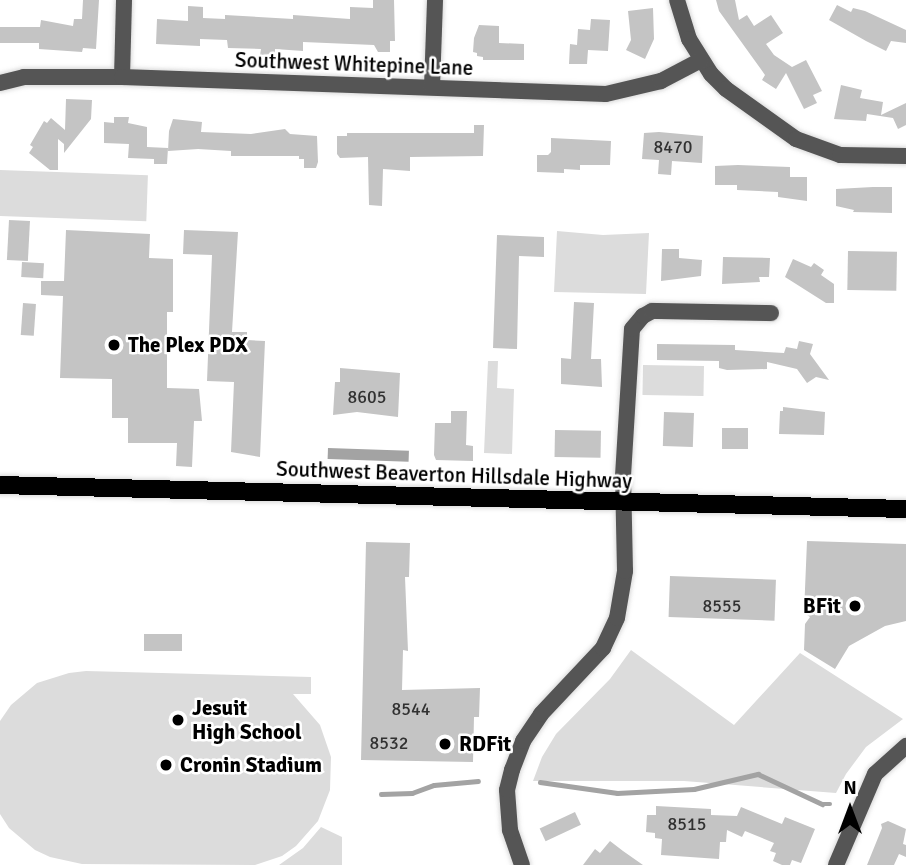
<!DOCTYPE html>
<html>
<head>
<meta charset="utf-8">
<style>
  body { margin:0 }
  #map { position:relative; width:906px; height:865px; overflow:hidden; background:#fff; font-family:Signika,sans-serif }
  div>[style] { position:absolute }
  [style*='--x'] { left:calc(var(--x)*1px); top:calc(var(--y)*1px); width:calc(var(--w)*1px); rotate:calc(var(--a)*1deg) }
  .green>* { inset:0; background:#dcdcdc; transform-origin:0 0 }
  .water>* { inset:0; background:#a3a3a3; transform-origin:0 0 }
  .stream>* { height:4.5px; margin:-2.25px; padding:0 2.25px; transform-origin:2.25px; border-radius:2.25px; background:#a3a3a3 }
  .building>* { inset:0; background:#c4c4c4; transform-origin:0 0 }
  .roads { filter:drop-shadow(0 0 2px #dbdbdb) drop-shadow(0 0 2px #dbdbdb) }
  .minor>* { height:16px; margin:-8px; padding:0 8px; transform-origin:8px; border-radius:8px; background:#555 }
  .major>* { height:18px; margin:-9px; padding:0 9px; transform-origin:9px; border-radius:9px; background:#000 }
  .dots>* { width:19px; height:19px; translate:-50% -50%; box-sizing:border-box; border:4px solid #fff; border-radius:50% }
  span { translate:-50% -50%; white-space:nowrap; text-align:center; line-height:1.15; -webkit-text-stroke:5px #fff; paint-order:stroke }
  .number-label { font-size:18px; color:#313131 }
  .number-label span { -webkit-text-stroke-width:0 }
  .street-label { font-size:21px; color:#000 }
  .poi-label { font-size:21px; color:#000; font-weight:700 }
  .left { translate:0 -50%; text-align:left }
  .right { translate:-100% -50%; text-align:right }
  .north { position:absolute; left:815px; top:774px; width:70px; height:70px; -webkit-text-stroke:5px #fff; paint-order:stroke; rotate:0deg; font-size:19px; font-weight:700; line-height:28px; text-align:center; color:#000 }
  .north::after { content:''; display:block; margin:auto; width:24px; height:32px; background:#000; clip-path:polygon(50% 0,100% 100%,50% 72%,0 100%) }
</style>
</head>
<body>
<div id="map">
  <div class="green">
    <i style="left:0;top:170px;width:148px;height:46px;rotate:2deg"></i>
    <i style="clip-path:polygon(557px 231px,603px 235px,649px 233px,646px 294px,554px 292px)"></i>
    <i style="clip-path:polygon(488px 361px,498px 361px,497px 388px,514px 389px,512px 454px,484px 453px)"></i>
    <i style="left:643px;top:365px;width:61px;height:30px;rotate:1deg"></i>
    <i style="clip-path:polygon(631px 650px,734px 725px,800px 653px,903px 719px,866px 747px,846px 774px,836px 793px,684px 781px,533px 781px,542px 757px,556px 734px,610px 679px)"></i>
    <i style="clip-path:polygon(86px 671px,311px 677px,311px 694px,293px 694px,320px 725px,331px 757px,330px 790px,318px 821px,296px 846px,282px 856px,255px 865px,82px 864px,50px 857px,35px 850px,9px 828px,0 814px,0 721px,11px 705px,37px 683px,69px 673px)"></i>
    <i style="clip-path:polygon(321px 827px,342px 837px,342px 865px,279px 865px,303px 848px)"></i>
  </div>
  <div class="water">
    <i style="left:328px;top:448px;width:81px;height:11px;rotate:2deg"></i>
  </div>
  <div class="stream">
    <i style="--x:540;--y:782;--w:78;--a:8.1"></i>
    <i style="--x:617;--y:793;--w:77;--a:-3"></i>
    <i style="--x:694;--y:789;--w:66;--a:-13.2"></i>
    <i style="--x:758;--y:774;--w:71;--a:25.1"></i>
    <i style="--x:822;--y:804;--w:8;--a:0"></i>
    <i style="--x:381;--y:794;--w:31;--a:-2"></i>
    <i style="--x:412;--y:793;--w:23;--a:-20"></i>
    <i style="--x:434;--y:785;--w:44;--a:-5.2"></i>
  </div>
  <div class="building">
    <i style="clip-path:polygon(83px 0,99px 0,96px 49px,83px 48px,82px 52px,39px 49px,39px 43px,0 43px,0 27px,40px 27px,41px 20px,73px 26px,74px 19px,82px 19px)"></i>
    <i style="clip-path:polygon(373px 0,394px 0,395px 41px,390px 41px,390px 52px,378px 52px,374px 45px,303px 42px,303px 51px,275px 49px,275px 56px,260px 55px,261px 49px,228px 48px,227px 40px,200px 39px,200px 46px,156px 44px,157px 19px,188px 21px,188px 6px,203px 7px,203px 18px,225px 19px,225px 15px,293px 19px,293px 15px,350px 19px,350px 7px,373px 8px)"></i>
    <i style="clip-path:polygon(716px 0,735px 0,739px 20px,747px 15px,754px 26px,771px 15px,783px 33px,766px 44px,774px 55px,792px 67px,806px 60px,822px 91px,813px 95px,817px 103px,804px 109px,786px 73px,776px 89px,762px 80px,765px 75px,719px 11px)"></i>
    <i style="clip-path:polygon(837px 5px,851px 12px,853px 8px,865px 11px,906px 30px,906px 43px,891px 41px,886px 51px,866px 41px,829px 20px)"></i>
    <i style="clip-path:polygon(653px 8px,654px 39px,645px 59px,626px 50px,631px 40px,628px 11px)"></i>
    <i style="clip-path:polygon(591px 19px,610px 20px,608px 51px,588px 50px,587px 64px,569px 64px,570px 44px,577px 45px,578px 29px,590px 30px)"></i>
    <i style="clip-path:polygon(479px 25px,499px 26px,499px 43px,524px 44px,524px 60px,483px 60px,483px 57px,477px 56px,477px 53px,473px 52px,474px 38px)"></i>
    <i style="clip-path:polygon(841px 85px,862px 90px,860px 98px,883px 102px,881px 115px,906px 103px,906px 125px,898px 129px,893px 118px,867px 114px,866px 121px,834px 119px)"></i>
    <i style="clip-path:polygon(66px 99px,92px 100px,91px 119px,64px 153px,64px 144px,58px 139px,58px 170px,50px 170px,29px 153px,33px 147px,30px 145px,44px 121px,47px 123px,51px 118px,65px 130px)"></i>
    <i style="clip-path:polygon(114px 117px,129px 117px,128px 123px,147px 127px,147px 147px,168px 148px,167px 164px,154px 164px,154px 159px,128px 158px,129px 144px,104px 143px,104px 122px,114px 123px)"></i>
    <i style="clip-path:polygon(173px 119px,202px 122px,201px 132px,251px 134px,285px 129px,290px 134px,317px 136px,318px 162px,316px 168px,304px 168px,304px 159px,299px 159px,299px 156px,231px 156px,231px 151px,198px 149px,168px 151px,169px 131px)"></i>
    <i style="clip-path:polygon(474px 125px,484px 125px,483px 156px,410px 157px,410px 171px,383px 169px,382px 206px,369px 205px,368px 157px,340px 158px,337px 154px,337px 136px,347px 136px,347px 133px,474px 133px)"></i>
    <i style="clip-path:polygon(659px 132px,703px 136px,702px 163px,672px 161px,671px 175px,658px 174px,659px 160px,642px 159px,644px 133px)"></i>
    <i style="clip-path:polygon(551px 138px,611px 141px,610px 165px,580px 165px,580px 170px,564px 169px,564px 173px,537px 172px,537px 155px,548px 155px,551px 152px)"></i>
    <i style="clip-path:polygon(738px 165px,790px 167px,790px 177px,807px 177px,807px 201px,778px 197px,778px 192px,737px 190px,737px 185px,715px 185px,715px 166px)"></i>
    <i style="clip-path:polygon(873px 187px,892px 187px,892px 213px,853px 212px,854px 210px,836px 206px,836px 189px)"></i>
    <i style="left:9px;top:220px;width:21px;height:40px;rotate:3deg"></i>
    <i style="clip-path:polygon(66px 230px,150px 234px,149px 258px,173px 259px,173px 312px,167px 312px,167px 388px,199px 389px,202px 421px,194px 421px,192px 467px,176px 466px,177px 443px,128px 443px,128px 418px,112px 418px,112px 379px,60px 378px,63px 296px,41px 295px,41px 281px,64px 281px)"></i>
    <i style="clip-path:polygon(184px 230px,238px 232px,232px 332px,247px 332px,247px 340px,265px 341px,260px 457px,231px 452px,234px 382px,207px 381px,212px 255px,183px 254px)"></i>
    <i style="clip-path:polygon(497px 235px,544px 237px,544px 257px,519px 256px,517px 349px,493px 348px)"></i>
    <i style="clip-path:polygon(662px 249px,679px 249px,679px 258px,702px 260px,701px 276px,661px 281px)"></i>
    <i style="left:848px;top:251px;width:49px;height:39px;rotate:1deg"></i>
    <i style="clip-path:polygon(723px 257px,770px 258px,769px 277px,759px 277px,760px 282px,722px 284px)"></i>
    <i style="clip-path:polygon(793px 259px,811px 267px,814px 263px,824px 270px,821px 275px,834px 284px,834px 303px,826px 303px,785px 277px)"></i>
    <i style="left:22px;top:262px;width:22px;height:15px;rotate:3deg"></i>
    <i style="clip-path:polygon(574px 302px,594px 303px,591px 359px,601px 359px,602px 387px,561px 384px,561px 358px,571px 359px)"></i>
    <i style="left:23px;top:303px;width:13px;height:32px;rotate:4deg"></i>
    <i style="clip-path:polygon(799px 341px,813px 344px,810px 354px,829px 380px,816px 377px,807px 383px,797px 369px,767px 362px,767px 369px,727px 370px,719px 368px,719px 361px,657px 360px,657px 344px,735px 345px,735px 350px,784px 353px,786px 347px,797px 349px)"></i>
    <i style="clip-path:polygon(340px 368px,400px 373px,398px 417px,357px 412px,333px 415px,335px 382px,340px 382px)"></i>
    <i style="clip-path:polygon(783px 407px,825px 412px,824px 435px,779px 434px,780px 411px,783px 411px)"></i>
    <i style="clip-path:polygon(451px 411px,467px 411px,466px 445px,473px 446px,473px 461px,436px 460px,434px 455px,435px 423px,451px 423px)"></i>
    <i style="left:664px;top:412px;width:30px;height:34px;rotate:2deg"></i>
    <i style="left:748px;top:428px;width:21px;height:26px;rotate:90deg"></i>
    <i style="left:555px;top:430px;width:46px;height:27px;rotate:1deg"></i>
    <i style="clip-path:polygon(807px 541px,906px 544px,906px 621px,885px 626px,849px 646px,835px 669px,804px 650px,805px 624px,810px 617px,804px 613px)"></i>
    <i style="clip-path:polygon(366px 542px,410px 543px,409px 577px,405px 577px,408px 651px,403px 650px,402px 690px,480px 688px,479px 717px,474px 717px,473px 762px,361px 760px)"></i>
    <i style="left:670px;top:576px;width:106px;height:41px;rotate:2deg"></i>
    <i style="left:144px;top:634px;width:38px;height:17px"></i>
    <i style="clip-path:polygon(656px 806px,711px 809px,711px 815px,737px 816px,741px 807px,782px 824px,785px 817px,815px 829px,801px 863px,792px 860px,790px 865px,782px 865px,773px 861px,776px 853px,770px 851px,774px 843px,745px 831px,742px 837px,727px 830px,726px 842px,720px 842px,719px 859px,661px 855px,662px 839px,655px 838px,655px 833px,646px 832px,647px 815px,656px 815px)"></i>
    <i style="left:575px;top:812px;width:14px;height:39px;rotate:65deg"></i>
    <i style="clip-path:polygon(888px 821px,906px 829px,903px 844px,906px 845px,906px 857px,899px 854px,894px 865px,867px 865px,882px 828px,881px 824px)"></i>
    <i style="clip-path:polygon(610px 841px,623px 851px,643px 865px,583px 865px,595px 849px,600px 853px)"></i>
  </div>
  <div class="roads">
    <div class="minor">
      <i style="--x:677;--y:0;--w:41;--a:72.9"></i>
      <i style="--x:689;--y:39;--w:41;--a:57.8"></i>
      <i style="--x:711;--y:74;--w:21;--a:45"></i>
      <i style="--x:726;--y:89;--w:86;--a:35.5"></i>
      <i style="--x:796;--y:139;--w:47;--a:20"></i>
      <i style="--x:840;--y:155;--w:66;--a:0.9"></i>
      <i style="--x:122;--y:77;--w:77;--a:-88.5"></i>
      <i style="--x:0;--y:83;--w:25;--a:-14"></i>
      <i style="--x:24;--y:77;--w:98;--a:0"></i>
      <i style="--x:122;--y:77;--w:484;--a:2"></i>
      <i style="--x:606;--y:94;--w:57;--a:-13.3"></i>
      <i style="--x:661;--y:81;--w:45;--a:-27.7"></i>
      <i style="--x:432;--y:87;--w:87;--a:-88"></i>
      <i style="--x:522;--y:865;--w:37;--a:-109"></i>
      <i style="--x:510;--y:830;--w:40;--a:-94.3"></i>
      <i style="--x:507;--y:790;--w:21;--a:-76"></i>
      <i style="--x:512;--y:770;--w:31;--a:-69"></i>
      <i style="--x:523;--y:741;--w:32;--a:-56"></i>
      <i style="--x:541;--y:714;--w:91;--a:-46.8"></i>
      <i style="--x:603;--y:648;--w:33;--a:-65"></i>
      <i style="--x:617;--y:618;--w:48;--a:-80.3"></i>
      <i style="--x:625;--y:571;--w:95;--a:-91.2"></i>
      <i style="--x:623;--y:476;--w:147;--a:-86.5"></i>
      <i style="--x:632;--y:329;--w:17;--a:-50"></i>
      <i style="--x:643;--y:316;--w:10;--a:-29"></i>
      <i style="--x:652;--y:311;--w:119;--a:1"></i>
      <i style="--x:836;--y:865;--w:99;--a:-66.8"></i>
      <i style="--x:875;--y:774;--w:42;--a:-42.1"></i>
    </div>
    <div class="major">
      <i style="--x:0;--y:485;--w:906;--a:1.52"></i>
    </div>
  </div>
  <div class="dots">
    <i style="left:114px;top:345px;background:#000"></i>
    <i style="left:855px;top:606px;background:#000"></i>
    <i style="left:178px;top:720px;background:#000"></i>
    <i style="left:445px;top:744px;background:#000"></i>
    <i style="left:166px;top:765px;background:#000"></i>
  </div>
  <div class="number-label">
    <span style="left:673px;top:147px">8470</span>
    <span style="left:367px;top:397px">8605</span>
    <span style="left:722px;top:606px">8555</span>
    <span style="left:411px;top:709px">8544</span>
    <span style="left:389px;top:743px">8532</span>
    <span style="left:687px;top:824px">8515</span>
  </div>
  <div class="street-label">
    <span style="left:354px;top:64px;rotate:2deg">Southwest Whitepine Lane</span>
    <span style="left:454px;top:475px;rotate:2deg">Southwest Beaverton Hillsdale Highway</span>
  </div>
  <div class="poi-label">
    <span class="left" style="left:128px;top:345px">The Plex PDX</span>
    <span class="right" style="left:841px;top:606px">BFit</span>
    <span class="left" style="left:192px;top:720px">Jesuit<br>High School</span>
    <span class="left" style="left:459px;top:744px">RDFit</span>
    <span class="left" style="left:180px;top:765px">Cronin Stadium</span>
  </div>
  <div class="north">N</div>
</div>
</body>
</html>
